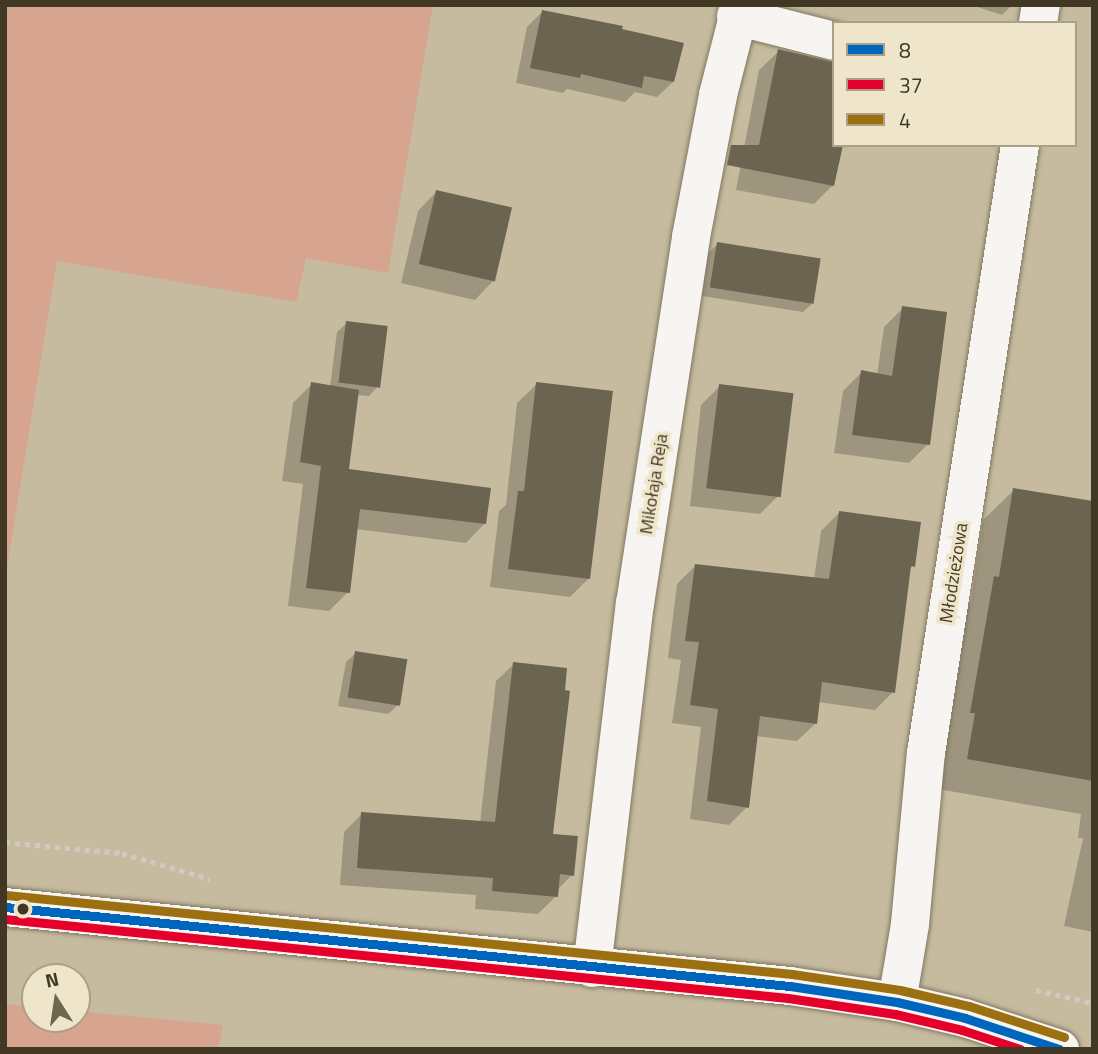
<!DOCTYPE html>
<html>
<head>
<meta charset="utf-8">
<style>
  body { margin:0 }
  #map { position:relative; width:1098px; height:1054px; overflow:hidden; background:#c6bb9f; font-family:"Titillium Web",sans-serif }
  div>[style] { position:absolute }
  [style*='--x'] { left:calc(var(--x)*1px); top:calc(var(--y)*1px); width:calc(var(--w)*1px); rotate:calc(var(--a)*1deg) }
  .green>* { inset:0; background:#d7a490 }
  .shadow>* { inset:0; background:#0003 }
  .building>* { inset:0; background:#6b6450; transform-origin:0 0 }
  .path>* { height:4.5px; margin-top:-2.25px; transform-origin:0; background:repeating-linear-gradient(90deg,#cfcbc2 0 5px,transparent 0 10px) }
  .roads { filter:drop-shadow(0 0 2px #807861) drop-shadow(0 0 2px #807861) }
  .minor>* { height:38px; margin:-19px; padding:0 19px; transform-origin:19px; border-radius:19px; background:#f6f5f1 }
  .secondary>* { height:38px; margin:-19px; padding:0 19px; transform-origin:19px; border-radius:19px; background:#f6f5f1 }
  .bus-1>* { height:9px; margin:-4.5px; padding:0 4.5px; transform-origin:4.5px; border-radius:4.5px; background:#0065bd }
  .bus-2>* { height:9px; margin:-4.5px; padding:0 4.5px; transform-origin:4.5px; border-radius:4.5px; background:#e4002b }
  .bus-3>* { height:9px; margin:-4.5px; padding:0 4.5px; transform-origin:4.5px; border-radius:4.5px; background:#9c6f11 }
  .dots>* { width:19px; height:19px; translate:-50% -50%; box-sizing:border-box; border:4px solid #efe5ca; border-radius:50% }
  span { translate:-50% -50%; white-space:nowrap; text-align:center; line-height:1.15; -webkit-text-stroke:7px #efe5ca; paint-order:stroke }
  .street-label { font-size:18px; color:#403822 }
  .frame { position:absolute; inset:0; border:7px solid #403822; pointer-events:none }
  .legend { position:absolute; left:832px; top:21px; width:245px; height:126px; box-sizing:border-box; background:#efe5ca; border:2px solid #a9a087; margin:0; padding:9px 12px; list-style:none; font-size:21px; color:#403822 }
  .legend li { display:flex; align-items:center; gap:14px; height:35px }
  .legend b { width:35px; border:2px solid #a9a087 }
  .north { position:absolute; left:21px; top:963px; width:70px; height:70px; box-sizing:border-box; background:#efe5ca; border:2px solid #a9a087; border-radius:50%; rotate:348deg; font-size:19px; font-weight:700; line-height:28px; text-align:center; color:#403822 }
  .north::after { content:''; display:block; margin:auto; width:24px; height:32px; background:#6f664e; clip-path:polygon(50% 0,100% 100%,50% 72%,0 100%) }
</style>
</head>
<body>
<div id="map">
  <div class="green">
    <i style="clip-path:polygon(5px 5px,433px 5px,388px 273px,306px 258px,296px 302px,57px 261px,5px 579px)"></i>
    <i style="clip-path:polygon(5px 1004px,35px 1007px,35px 1019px,77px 1019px,77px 1011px,223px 1025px,218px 1049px,5px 1049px)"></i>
  </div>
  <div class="shadow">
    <i style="clip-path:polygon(971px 5px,1012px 5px,1002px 15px)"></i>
    <i style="clip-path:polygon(543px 11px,620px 31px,673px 82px,657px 97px,635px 92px,625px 102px,567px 89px,563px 93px,516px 83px,527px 27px)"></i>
    <i style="clip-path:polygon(779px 51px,833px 185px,814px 204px,736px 190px,759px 70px)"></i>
    <i style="clip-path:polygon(437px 191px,494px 280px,475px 300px,401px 283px,418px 211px)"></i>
    <i style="clip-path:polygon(718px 244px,813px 303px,803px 312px,702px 296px,708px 253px)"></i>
    <i style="clip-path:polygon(903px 308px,928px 444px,909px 463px,834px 453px,843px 391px,862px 372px,877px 375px,884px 327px)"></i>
    <i style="clip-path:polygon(347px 323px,378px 386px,369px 396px,357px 395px,347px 470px,485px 523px,466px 543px,356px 529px,348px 592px,329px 611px,288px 606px,303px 484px,282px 481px,293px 403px,312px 384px,330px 387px,337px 332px)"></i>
    <i style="clip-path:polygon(537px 384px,589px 578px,570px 597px,490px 587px,499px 511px,506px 505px,517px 403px)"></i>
    <i style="clip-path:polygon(720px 386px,779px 495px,760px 514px,690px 506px,701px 405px)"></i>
    <i style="clip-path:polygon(1014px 490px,1093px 503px,1093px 932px,1064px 926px,1083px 838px,1078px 838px,1081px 814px,938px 789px,964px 608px,971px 602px,983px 520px)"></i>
    <i style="clip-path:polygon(839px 513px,913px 566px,908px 571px,893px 692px,875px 710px,818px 702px,816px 723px,797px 741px,756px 736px,747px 807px,729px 825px,690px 819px,701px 727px,672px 723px,681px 660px,668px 658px,677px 584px,695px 566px,814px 579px,821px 531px)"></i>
    <i style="clip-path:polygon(356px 653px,398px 705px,388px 714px,338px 706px,346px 662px)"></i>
    <i style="clip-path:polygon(514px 664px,551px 836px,572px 875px,557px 890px,556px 896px,538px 914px,475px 909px,476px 895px,340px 885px,344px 832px,362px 814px,480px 823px,496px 681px)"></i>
  </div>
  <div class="building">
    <i style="clip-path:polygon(542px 10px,623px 26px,622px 29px,684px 43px,674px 82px,644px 76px,642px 88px,581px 74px,580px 78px,530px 68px)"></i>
    <i style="clip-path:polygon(778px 49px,834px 62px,834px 145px,843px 145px,834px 186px,727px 165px,731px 145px,759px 145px)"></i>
    <i style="left:436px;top:190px;width:78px;height:76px;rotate:13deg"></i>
    <i style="left:717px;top:242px;width:105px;height:46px;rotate:9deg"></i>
    <i style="clip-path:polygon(902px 306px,947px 312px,930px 445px,852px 435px,861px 370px,892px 376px)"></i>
    <i style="left:346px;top:321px;width:42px;height:62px;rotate:7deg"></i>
    <i style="clip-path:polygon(311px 382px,359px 390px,349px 469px,491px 488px,486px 524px,360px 509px,350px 593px,306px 588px,321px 466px,300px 462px)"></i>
    <i style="clip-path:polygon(536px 382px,613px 391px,590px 579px,508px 569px,518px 491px,524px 491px)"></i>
    <i style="left:719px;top:384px;width:75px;height:105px;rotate:7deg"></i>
    <i style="clip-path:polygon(1013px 488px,1093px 501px,1093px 781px,967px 759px,975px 713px,970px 713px,994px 576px,999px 577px)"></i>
    <i style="clip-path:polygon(839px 511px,921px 522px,915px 567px,911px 566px,895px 693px,822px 682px,817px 724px,760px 716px,749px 808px,707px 801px,718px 709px,690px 705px,699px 642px,685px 641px,695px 564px,829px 579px)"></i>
    <i style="left:355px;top:651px;width:53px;height:47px;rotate:9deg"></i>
    <i style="clip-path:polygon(513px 662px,567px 668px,565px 690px,570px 691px,553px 834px,578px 836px,574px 876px,560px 874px,558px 897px,492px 891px,493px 878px,357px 868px,361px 812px,495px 822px)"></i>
  </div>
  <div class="path">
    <i style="--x:5;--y:842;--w:118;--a:5.4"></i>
    <i style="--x:122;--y:853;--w:92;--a:16.5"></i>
    <i style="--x:1036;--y:990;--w:58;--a:12.8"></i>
  </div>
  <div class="roads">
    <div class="minor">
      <i style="--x:736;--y:16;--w:101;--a:14.3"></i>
      <i style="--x:1038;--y:23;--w:18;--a:-81"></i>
      <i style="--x:592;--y:968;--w:367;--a:-83.3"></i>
      <i style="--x:635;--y:604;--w:371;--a:-81.3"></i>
      <i style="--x:691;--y:237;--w:145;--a:-79.2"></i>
      <i style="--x:718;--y:95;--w:93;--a:-75.7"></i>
      <i style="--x:897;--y:1002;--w:79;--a:-80.5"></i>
      <i style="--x:910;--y:924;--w:172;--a:-84.7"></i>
      <i style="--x:926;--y:753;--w:615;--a:-81.21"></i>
    </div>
    <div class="secondary">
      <i style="--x:5;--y:907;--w:789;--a:5.75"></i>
      <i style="--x:790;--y:986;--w:108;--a:8.5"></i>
      <i style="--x:897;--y:1002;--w:70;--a:13.2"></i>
      <i style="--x:965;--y:1018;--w:100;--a:18.1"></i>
    </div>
  </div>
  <div class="bus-1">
    <i style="--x:5;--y:907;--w:789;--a:5.75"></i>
    <i style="--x:790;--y:986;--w:108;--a:8.5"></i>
    <i style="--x:897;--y:1002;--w:70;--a:13.2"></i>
    <i style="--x:965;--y:1018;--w:99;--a:18.3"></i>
  </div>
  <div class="bus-2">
    <i style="--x:5;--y:919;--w:787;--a:5.76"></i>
    <i style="--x:788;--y:998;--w:108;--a:8.5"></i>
    <i style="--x:895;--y:1014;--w:69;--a:13.4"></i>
    <i style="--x:962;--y:1030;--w:61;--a:18.1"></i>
  </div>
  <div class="bus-3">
    <i style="--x:6;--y:895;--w:790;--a:5.74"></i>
    <i style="--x:792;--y:974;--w:109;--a:8.4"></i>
    <i style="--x:900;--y:990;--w:71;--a:13.1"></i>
    <i style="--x:969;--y:1006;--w:100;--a:18.1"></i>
  </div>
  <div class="dots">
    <i style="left:23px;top:909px;background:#403822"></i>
  </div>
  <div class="street-label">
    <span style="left:654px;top:484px;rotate:-81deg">Mikołaja Reja</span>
    <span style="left:954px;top:573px;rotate:-81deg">Młodzieżowa</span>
  </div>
  <div class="frame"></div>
  <ul class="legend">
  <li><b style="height:9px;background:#0065bd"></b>8</li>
  <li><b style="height:9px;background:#e4002b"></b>37</li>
  <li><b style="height:9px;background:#9c6f11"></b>4</li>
  </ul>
  <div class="north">N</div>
</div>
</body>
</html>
